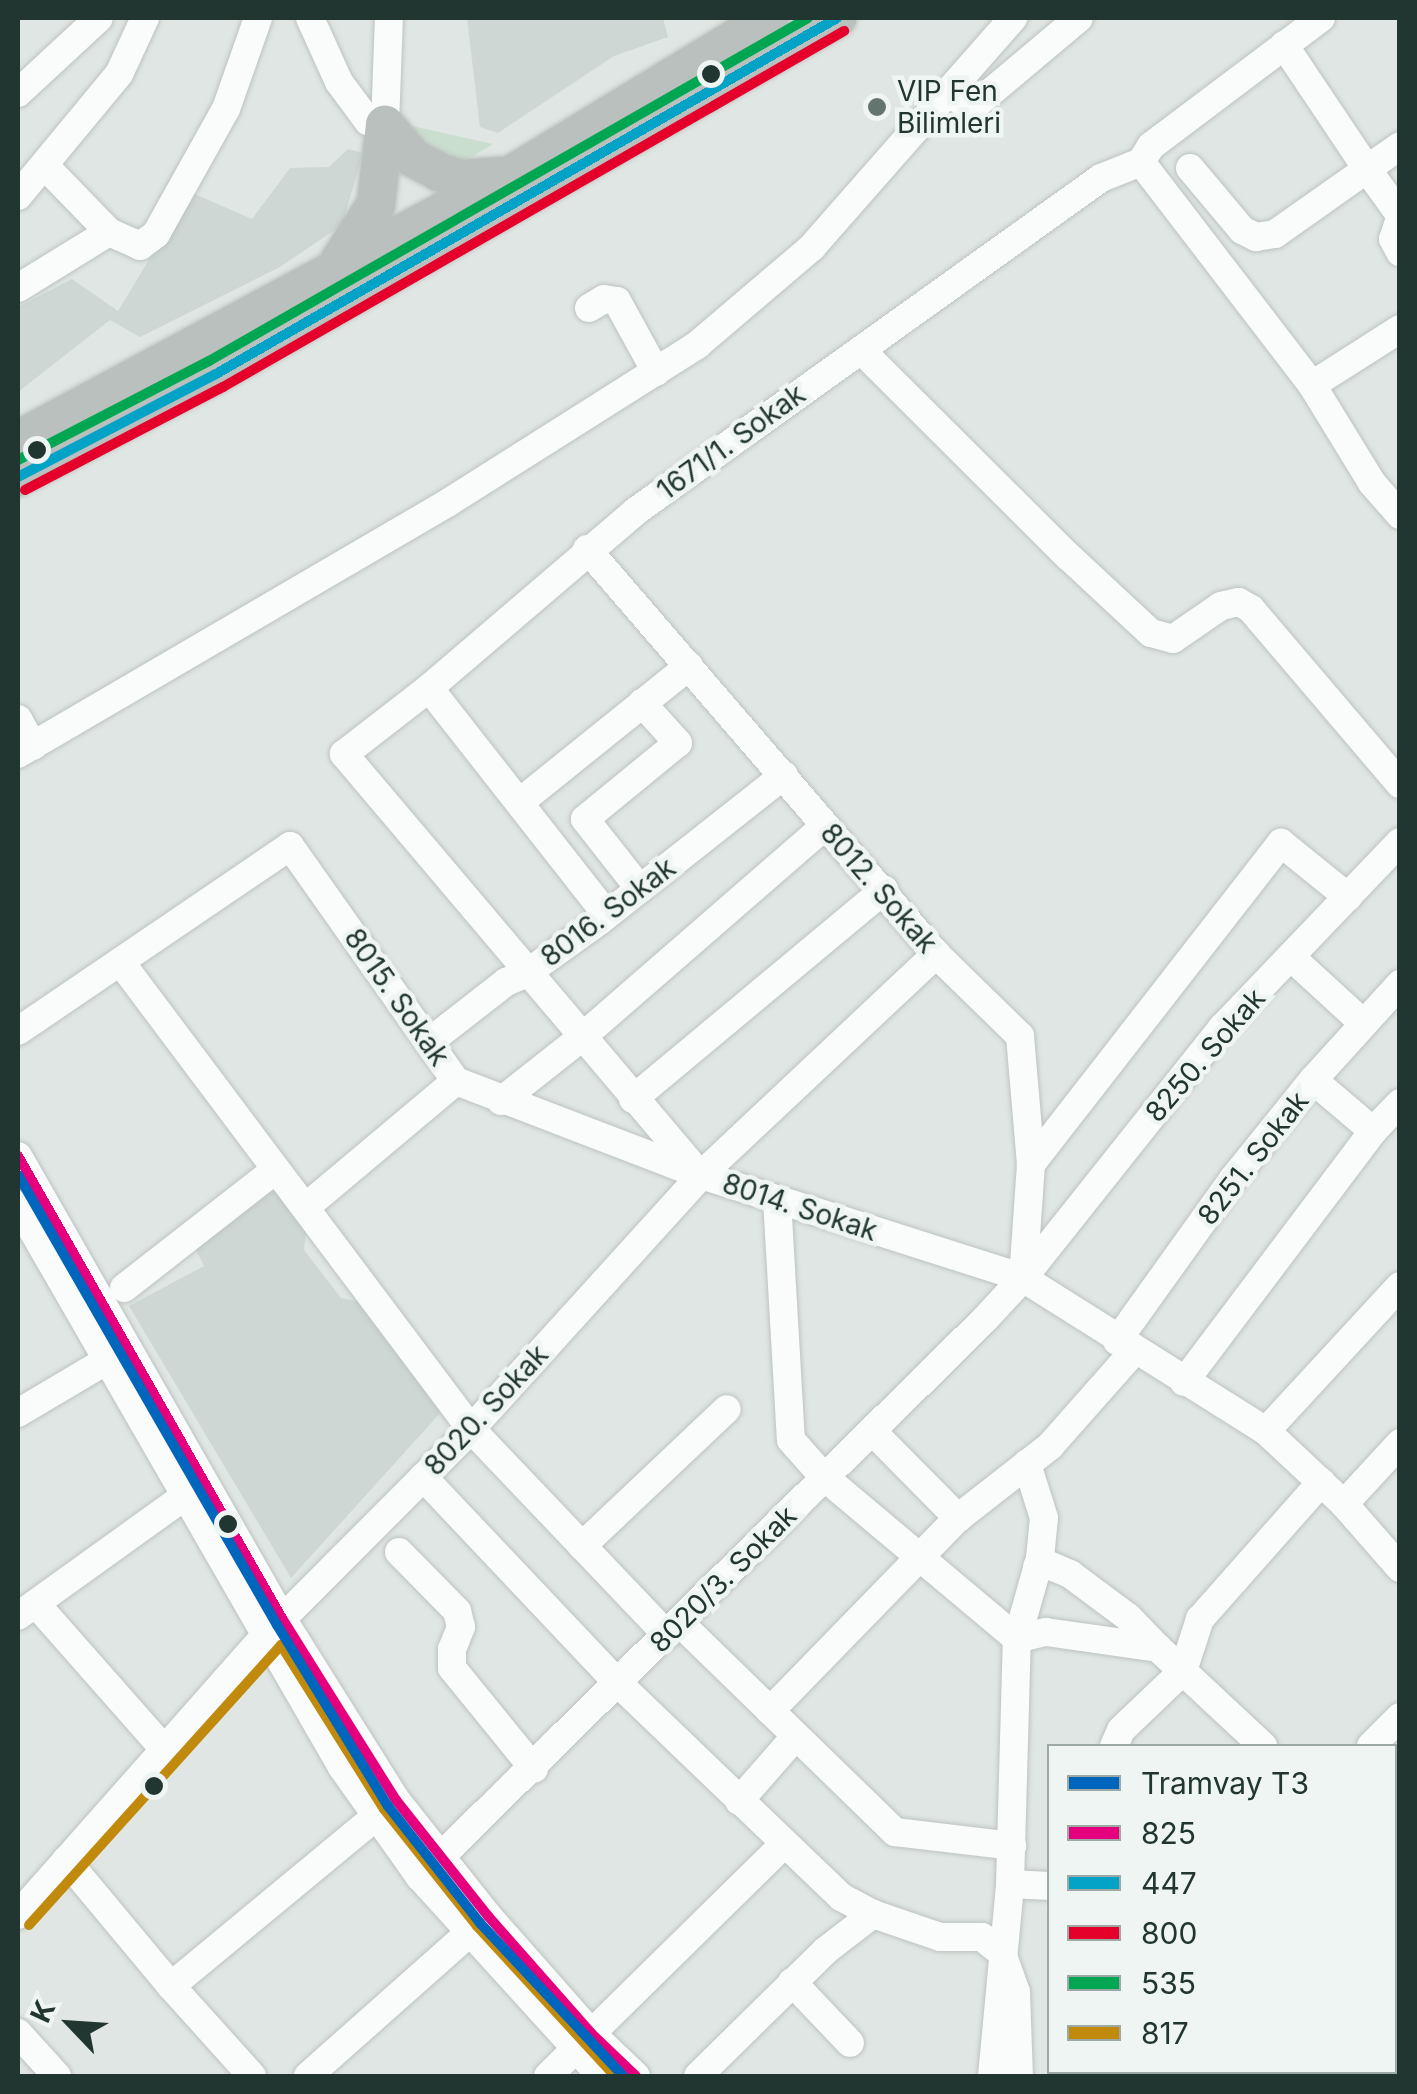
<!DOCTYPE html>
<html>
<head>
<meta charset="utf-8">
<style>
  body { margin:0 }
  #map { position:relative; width:1417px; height:2094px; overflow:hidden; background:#e0e6e3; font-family:Inter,sans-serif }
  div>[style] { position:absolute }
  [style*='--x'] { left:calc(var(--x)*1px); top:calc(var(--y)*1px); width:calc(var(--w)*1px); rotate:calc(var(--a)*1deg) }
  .built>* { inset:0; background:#ced7d3 }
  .green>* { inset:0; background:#caded0 }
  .roads { filter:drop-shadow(0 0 2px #bdc3c0) drop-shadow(0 0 2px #bdc3c0) }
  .minor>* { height:28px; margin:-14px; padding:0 14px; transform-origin:14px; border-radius:14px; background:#fafbfb }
  .highway>* { height:38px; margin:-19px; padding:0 19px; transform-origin:19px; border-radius:19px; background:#b9c0be }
  .bus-1>* { height:10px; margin:-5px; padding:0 5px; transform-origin:5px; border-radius:5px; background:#e5007d }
  .bus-2>* { height:10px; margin:-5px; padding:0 5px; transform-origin:5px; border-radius:5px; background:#02a3c6 }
  .bus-3>* { height:10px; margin:-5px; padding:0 5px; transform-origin:5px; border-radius:5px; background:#e4002b }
  .bus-4>* { height:10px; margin:-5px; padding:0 5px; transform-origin:5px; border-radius:5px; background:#00a651 }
  .bus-5>* { height:10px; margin:-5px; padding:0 5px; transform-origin:5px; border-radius:5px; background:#c28a0c }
  .tram-1>* { height:10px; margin:-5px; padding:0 5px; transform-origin:5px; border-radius:5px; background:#0065bd }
  .dots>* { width:28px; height:28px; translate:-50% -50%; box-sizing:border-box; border:5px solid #eef5f2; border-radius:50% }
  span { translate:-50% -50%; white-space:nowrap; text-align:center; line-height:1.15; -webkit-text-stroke:9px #eef5f2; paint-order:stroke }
  .poi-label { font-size:28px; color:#213630 }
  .left { translate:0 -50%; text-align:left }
  .street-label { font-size:28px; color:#213630 }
  .frame { position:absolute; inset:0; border:20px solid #213630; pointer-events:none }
  .legend { position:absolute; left:1047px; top:1744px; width:350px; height:330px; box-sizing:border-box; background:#eef5f2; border:2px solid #9ca9a4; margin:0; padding:12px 18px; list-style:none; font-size:30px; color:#213630 }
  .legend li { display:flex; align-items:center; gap:20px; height:50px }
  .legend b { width:50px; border:2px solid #9ca9a4 }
  .north { position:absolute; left:20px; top:1974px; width:100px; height:100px; -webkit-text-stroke:8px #eef5f2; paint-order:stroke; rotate:295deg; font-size:28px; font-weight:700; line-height:40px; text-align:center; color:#213630 }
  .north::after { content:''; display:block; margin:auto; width:35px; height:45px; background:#213630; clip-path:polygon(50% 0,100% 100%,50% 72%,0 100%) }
</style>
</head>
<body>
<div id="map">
  <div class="built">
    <i style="clip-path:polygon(467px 18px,663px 18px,668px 37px,614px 56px,498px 133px,480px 127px)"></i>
    <i style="clip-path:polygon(348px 149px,363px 153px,342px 225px,280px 267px,140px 337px,110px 320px,18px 392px,18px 307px,72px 279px,118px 311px,190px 192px,252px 219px,290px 168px,329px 167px)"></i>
    <i style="clip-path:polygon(274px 1183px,307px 1224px,304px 1250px,341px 1298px,361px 1302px,442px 1411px,291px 1578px,129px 1306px,204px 1266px,191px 1240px)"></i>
  </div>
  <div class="green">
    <i style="clip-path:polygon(412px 126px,493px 144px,468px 159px,440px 158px,416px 138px)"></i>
  </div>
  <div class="roads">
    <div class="minor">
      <i style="--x:310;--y:18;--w:70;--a:65.6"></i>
      <i style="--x:339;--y:82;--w:49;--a:53.4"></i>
      <i style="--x:368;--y:121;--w:17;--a:13"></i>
      <i style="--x:385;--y:125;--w:107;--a:-87.9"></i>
      <i style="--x:1284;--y:45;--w:149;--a:56.2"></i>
      <i style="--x:1367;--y:169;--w:40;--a:-34.9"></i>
      <i style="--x:18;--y:93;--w:110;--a:-42.8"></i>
      <i style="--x:948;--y:94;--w:28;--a:27"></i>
      <i style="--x:973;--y:107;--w:138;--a:-40"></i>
      <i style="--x:1141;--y:162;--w:281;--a:52.5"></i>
      <i style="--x:1312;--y:385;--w:115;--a:58.5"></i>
      <i style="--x:1372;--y:483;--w:43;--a:48.8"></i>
      <i style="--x:1141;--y:162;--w:19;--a:-58"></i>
      <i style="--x:1151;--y:146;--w:213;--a:-37"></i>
      <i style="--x:45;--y:166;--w:92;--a:45.9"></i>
      <i style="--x:1190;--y:168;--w:81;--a:50"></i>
      <i style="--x:1242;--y:230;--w:16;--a:27"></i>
      <i style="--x:1256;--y:237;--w:19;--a:-9"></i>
      <i style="--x:1275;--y:234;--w:113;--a:-35.2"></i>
      <i style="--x:1367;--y:169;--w:57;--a:54.3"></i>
      <i style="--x:18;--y:196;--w:158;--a:-50.4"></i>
      <i style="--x:119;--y:74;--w:62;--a:-65.1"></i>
      <i style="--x:1400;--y:218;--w:22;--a:108"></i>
      <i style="--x:1393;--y:239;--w:15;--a:62"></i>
      <i style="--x:18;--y:288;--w:107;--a:-31.6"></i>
      <i style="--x:109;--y:232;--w:34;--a:24"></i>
      <i style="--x:140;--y:246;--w:20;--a:-37"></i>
      <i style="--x:156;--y:234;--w:143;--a:-60.8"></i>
      <i style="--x:226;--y:109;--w:96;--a:-70.6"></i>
      <i style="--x:589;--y:308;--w:17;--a:-31"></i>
      <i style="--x:604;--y:299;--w:13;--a:9"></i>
      <i style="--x:617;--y:301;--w:81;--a:61.2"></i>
      <i style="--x:861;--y:350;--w:292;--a:44.9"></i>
      <i style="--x:1068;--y:556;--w:113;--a:42.9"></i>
      <i style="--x:1151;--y:633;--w:23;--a:15"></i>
      <i style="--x:1173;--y:639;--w:58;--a:-34.5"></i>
      <i style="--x:1221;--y:606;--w:18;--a:-13"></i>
      <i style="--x:1239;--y:602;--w:14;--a:30"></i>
      <i style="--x:1251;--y:609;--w:230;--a:49.6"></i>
      <i style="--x:1312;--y:385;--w:104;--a:-32.5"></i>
      <i style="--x:587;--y:549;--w:535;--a:49.25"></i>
      <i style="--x:936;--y:954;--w:117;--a:44.3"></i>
      <i style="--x:1020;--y:1036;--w:128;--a:85.1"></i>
      <i style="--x:1031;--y:1164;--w:114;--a:94"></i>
      <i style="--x:429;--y:688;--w:288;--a:51.9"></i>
      <i style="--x:18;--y:719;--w:31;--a:61"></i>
      <i style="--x:18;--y:754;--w:499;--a:-30.3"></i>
      <i style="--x:449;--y:502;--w:294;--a:-32.3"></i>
      <i style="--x:697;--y:345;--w:151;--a:-40.4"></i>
      <i style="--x:812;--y:247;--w:305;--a:-48.7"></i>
      <i style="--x:520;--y:802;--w:217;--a:-38.8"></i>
      <i style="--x:640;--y:889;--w:89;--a:-128.2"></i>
      <i style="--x:585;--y:819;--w:120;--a:-39.3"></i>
      <i style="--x:678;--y:743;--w:54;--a:-132"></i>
      <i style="--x:1292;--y:958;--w:96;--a:42.5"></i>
      <i style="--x:122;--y:964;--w:581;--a:53.11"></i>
      <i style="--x:471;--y:1429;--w:284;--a:46.4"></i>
      <i style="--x:18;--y:1031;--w:329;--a:-34.2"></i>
      <i style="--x:290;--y:846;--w:288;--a:54.8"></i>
      <i style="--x:456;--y:1081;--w:262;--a:21"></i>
      <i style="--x:701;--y:1175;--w:338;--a:17.7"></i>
      <i style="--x:1023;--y:1278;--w:287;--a:32.2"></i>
      <i style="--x:1266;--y:1431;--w:107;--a:43.1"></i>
      <i style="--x:1344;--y:1504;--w:85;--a:48.8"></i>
      <i style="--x:429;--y:1042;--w:98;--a:-37.9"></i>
      <i style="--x:506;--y:982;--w:23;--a:-23"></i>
      <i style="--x:527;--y:973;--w:87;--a:-35.7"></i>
      <i style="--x:598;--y:922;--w:237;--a:-38.3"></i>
      <i style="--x:1313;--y:1080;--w:79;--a:40.4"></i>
      <i style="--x:633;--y:1099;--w:327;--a:-39.8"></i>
      <i style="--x:501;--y:1101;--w:103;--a:-38.3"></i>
      <i style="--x:582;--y:1037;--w:322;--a:-41"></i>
      <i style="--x:18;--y:1156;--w:534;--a:60.27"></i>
      <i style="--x:283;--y:1620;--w:213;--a:57.9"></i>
      <i style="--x:396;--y:1800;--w:148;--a:51.6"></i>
      <i style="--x:488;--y:1916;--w:156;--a:48.6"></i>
      <i style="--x:591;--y:2033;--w:62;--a:43.7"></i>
      <i style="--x:1031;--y:1164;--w:407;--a:-52.1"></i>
      <i style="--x:1281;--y:843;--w:86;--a:38.9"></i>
      <i style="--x:696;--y:1170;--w:545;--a:-130.24"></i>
      <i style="--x:344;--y:754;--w:108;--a:-37.8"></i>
      <i style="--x:429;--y:688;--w:272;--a:-40.5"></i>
      <i style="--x:636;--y:511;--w:572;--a:-35.61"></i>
      <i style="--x:1101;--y:178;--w:43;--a:-21.8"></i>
      <i style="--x:777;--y:1199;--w:241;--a:86.7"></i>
      <i style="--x:791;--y:1440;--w:48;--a:48.4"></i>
      <i style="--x:823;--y:1476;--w:253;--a:40"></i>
      <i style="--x:1017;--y:1639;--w:30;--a:-14"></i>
      <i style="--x:1046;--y:1632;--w:113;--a:8.1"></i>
      <i style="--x:1158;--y:1648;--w:144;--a:43"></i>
      <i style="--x:18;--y:1205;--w:649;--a:60.04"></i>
      <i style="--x:342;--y:1767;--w:135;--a:54.7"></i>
      <i style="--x:420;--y:1877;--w:269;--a:47.7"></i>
      <i style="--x:307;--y:1206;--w:194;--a:-40"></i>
      <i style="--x:124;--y:1288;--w:192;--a:-38"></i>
      <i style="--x:1117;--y:1341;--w:199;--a:-54.4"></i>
      <i style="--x:1233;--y:1179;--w:127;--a:-51.1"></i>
      <i style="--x:1313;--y:1080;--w:130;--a:-47.8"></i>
      <i style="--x:1184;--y:1382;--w:314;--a:-53"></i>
      <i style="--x:1373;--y:1131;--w:39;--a:-46"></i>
      <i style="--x:18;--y:1413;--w:123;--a:-30.7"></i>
      <i style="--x:1266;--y:1431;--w:197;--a:-47.3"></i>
      <i style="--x:874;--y:1433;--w:120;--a:45.3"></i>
      <i style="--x:423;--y:1477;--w:284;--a:46.6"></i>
      <i style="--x:618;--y:1683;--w:309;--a:43.8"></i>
      <i style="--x:841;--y:1897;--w:36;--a:28"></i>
      <i style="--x:873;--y:1914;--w:71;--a:18.9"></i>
      <i style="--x:940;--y:1937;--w:42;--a:0"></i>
      <i style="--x:982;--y:1937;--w:26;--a:39"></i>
      <i style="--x:1002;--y:1953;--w:41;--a:70.3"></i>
      <i style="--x:1016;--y:1992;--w:84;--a:88"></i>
      <i style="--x:1344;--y:1504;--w:83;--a:-47.4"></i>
      <i style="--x:582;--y:1546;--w:199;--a:-43.4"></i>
      <i style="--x:399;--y:1552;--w:83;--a:45.5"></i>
      <i style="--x:457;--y:1611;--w:16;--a:76"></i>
      <i style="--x:461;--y:1627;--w:24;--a:112"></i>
      <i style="--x:452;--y:1649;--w:19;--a:90"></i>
      <i style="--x:452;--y:1668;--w:130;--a:50.9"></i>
      <i style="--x:1037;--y:1567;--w:14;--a:-4"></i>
      <i style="--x:1051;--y:1566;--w:21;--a:23"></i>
      <i style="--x:1070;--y:1574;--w:72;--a:36.6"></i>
      <i style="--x:1128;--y:1617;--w:43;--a:45.9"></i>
      <i style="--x:37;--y:1605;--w:192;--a:48.6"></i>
      <i style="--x:18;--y:1616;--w:223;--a:-35.7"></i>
      <i style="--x:680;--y:1623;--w:300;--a:44.2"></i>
      <i style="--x:895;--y:1832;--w:118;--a:6.8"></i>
      <i style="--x:770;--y:1711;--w:269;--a:-45.8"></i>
      <i style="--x:958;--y:1518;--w:117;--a:-38"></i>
      <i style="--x:1050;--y:1446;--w:127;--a:-48.5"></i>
      <i style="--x:1114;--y:1746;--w:17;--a:-66"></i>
      <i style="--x:1121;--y:1730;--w:86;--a:-43.6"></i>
      <i style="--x:1183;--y:1671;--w:55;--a:-71.9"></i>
      <i style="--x:1200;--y:1619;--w:183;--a:-48.5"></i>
      <i style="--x:1371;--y:1746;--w:41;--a:-45"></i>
      <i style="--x:739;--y:1801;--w:86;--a:-48.8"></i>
      <i style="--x:66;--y:1860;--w:164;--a:50.2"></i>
      <i style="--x:171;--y:1986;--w:281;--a:-39.6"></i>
      <i style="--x:420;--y:1877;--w:794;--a:-44.64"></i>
      <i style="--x:985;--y:1319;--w:56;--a:-47.2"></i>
      <i style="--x:1023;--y:1278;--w:320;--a:-51.5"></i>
      <i style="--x:1222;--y:1028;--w:257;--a:-46.3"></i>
      <i style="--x:1394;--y:1879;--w:8;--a:40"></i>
      <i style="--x:1010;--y:1884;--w:40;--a:2.9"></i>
      <i style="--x:18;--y:1915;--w:371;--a:-48.5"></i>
      <i style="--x:264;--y:1637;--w:293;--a:-45.1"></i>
      <i style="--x:471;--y:1429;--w:343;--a:-47.8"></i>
      <i style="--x:701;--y:1175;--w:323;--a:-43.2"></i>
      <i style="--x:792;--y:1982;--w:84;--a:46.4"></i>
      <i style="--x:171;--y:1986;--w:121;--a:48"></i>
      <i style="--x:1394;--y:1992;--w:7;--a:-34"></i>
      <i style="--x:18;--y:2033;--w:58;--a:47.8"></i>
      <i style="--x:1394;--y:2039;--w:8;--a:40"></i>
      <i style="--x:308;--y:2076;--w:229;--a:-41.6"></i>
      <i style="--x:548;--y:2076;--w:331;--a:-44.5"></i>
      <i style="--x:698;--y:2076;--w:178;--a:-44.5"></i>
      <i style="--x:825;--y:1951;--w:61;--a:-37.6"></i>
      <i style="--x:992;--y:2076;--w:193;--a:-84.6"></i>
      <i style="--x:1010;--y:1884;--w:245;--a:-88.4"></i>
      <i style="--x:1017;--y:1639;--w:84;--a:-74.1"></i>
      <i style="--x:1040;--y:1558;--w:40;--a:-84.3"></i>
      <i style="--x:1044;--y:1518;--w:57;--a:-107.5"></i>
      <i style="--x:1292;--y:2076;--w:7;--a:-34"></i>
    </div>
    <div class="highway">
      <i style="--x:385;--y:125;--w:43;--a:49.7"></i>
      <i style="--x:413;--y:158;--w:30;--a:28"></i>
      <i style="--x:439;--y:172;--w:23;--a:18"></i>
      <i style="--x:461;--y:179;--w:41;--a:-4.2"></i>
      <i style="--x:340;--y:260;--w:67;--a:-57.3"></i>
      <i style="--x:376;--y:204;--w:80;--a:-83.5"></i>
      <i style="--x:18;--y:440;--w:560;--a:-28.26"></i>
      <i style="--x:511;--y:175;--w:302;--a:-31.3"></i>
      <i style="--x:18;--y:477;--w:223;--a:-27.5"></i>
      <i style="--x:216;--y:374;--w:716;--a:-29.82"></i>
    </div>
  </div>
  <div class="bus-1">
    <i style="--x:18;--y:1156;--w:534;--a:60.27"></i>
    <i style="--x:283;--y:1620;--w:213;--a:57.9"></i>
    <i style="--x:396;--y:1800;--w:148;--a:51.6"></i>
    <i style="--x:488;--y:1916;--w:156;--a:48.6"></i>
    <i style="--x:591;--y:2033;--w:62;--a:43.7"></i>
  </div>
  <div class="bus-2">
    <i style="--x:18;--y:477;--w:223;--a:-27.5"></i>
    <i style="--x:216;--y:374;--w:716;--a:-29.82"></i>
  </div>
  <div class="bus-3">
    <i style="--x:25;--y:490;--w:223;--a:-27.5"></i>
    <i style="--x:223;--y:387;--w:716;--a:-29.82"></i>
  </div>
  <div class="bus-4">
    <i style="--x:18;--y:460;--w:215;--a:-27.4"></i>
    <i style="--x:209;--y:361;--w:690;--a:-29.8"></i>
  </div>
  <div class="bus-5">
    <i style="--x:29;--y:1925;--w:377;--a:-48"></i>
    <i style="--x:281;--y:1645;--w:194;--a:57.9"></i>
    <i style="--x:384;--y:1809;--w:149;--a:51.5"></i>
    <i style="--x:477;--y:1926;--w:204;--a:47.4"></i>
  </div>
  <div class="tram-1">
    <i style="--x:18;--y:1175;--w:519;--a:60.08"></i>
    <i style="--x:277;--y:1625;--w:212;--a:58.5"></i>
    <i style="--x:388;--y:1806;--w:149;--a:51.8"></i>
    <i style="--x:480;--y:1923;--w:209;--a:46.9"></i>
  </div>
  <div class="dots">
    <i style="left:711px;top:74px;background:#213630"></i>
    <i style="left:877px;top:107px;background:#64746f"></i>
    <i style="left:37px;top:450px;background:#213630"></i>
    <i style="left:228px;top:1524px;background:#213630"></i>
    <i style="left:154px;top:1786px;background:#213630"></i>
  </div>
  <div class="poi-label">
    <span class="left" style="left:897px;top:107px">VIP Fen<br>Bilimleri</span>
  </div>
  <div class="street-label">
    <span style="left:731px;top:442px;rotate:-36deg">1671/1. Sokak</span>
    <span style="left:879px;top:888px;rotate:49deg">8012. Sokak</span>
    <span style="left:608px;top:912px;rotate:-37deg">8016. Sokak</span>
    <span style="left:397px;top:997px;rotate:55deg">8015. Sokak</span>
    <span style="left:1205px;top:1055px;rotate:-49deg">8250. Sokak</span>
    <span style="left:1253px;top:1158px;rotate:-52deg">8251. Sokak</span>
    <span style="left:800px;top:1207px;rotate:18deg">8014. Sokak</span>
    <span style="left:486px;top:1410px;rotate:-47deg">8020. Sokak</span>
    <span style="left:723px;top:1579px;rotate:-45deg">8020/3. Sokak</span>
  </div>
  <div class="frame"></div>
  <ul class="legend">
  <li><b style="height:12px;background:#0065bd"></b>Tramvay T3</li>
  <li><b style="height:12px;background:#e5007d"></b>825</li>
  <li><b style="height:12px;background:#02a3c6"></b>447</li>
  <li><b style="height:12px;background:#e4002b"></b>800</li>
  <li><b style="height:12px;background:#00a651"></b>535</li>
  <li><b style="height:12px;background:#c28a0c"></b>817</li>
  </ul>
  <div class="north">K</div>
</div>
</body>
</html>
